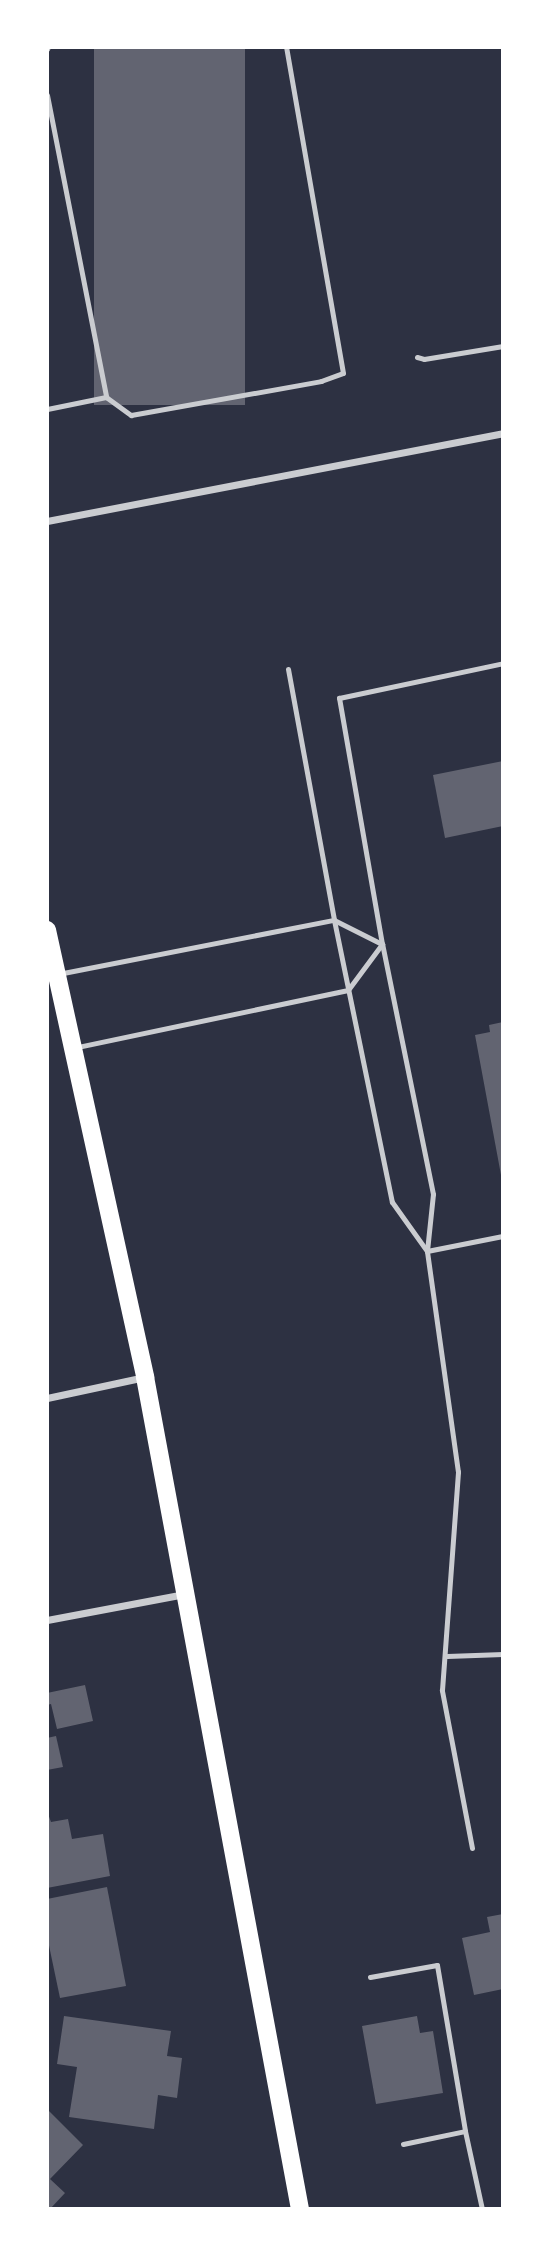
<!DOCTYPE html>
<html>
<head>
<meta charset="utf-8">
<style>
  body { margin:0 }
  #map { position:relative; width:550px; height:2256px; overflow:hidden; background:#2d3142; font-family:Karla,sans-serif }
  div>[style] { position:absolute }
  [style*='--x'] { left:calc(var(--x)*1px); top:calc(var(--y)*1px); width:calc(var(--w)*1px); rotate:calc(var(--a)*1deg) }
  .building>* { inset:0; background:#626471; transform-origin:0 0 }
  .service>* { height:5px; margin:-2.5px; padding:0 2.5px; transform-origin:2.5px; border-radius:2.5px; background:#caccd0 }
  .minor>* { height:7px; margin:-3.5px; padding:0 3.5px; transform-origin:3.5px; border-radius:3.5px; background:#caccd0 }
  .primary>* { height:18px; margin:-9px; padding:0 9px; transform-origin:9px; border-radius:9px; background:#fff }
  span { translate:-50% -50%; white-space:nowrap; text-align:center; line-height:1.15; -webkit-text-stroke:5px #fff; paint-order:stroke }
  .frame { position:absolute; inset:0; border:49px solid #fff; pointer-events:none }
</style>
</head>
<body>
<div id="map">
  <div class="building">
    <i style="left:94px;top:47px;width:151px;height:358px"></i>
    <i style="clip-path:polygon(503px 761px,503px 826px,445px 838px,433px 775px)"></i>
    <i style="clip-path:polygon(503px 1022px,503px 1175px,501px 1175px,475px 1035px,490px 1032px,489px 1025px)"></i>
    <i style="clip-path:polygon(85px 1685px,93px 1721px,57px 1729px,51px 1704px,47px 1705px,47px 1693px)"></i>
    <i style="clip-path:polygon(56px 1736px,63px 1767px,47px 1770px,47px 1738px)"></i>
    <i style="clip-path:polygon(47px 1811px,51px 1822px,68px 1819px,72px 1839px,103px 1834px,110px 1876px,47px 1888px)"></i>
    <i style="clip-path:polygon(107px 1887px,126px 1986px,60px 1998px,47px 1936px,47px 1899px)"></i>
    <i style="clip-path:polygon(503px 1914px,503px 1989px,474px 1995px,462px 1938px,490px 1932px,487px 1917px)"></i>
    <i style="clip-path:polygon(64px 2016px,171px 2031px,167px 2056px,182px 2058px,177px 2098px,158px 2095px,154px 2129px,69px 2117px,77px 2067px,57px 2064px)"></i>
    <i style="clip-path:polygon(417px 2016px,420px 2033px,433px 2031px,443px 2093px,376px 2104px,362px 2026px)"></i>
    <i style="clip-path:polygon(47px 2109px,83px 2145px,50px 2179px,65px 2193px,50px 2209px,47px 2209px)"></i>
  </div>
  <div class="service">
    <i style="--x:47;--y:49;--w:2;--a:-63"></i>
    <i style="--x:47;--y:95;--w:308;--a:78.9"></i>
    <i style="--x:106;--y:397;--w:60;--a:168.5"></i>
    <i style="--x:417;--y:357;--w:7;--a:16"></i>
    <i style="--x:424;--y:359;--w:80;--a:-9.3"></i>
    <i style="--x:106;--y:397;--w:31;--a:36"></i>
    <i style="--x:131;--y:415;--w:193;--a:-10.1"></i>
    <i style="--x:321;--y:381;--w:23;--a:-20"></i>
    <i style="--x:343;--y:373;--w:331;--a:-99.9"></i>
    <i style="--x:288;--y:669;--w:255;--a:79.6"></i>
    <i style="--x:334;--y:920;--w:288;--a:78.4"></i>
    <i style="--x:392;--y:1202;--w:60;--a:54.5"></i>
    <i style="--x:58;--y:974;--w:281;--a:-11.1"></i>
    <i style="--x:334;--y:920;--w:54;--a:26.6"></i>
    <i style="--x:382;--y:944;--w:57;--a:126.5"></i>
    <i style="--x:348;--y:990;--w:277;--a:168.1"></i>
    <i style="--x:427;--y:1251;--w:77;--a:-11.2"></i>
    <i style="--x:447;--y:1656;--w:56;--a:-2"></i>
    <i style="--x:472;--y:1848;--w:161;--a:-100.8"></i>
    <i style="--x:442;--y:1690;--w:219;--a:-85.8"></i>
    <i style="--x:458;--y:1472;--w:223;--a:-98"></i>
    <i style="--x:427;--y:1251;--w:57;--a:-84"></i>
    <i style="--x:433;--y:1194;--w:255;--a:-101.5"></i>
    <i style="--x:382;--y:944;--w:250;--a:-99.9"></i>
    <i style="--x:339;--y:698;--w:168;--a:-12"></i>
    <i style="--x:370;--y:1977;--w:68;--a:-10.2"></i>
    <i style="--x:437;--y:1965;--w:168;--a:80.4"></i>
    <i style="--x:465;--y:2131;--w:80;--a:77.7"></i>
    <i style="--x:403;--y:2144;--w:63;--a:-11.8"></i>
  </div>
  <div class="minor">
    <i style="--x:47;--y:521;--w:464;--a:-10.9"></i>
    <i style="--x:47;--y:1398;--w:100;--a:-12.1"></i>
    <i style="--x:47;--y:1620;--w:140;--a:-10.7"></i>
  </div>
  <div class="primary">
    <i style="--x:47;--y:930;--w:458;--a:77.6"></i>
    <i style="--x:145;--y:1377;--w:846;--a:79.45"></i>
  </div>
  <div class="frame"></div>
</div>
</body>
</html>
